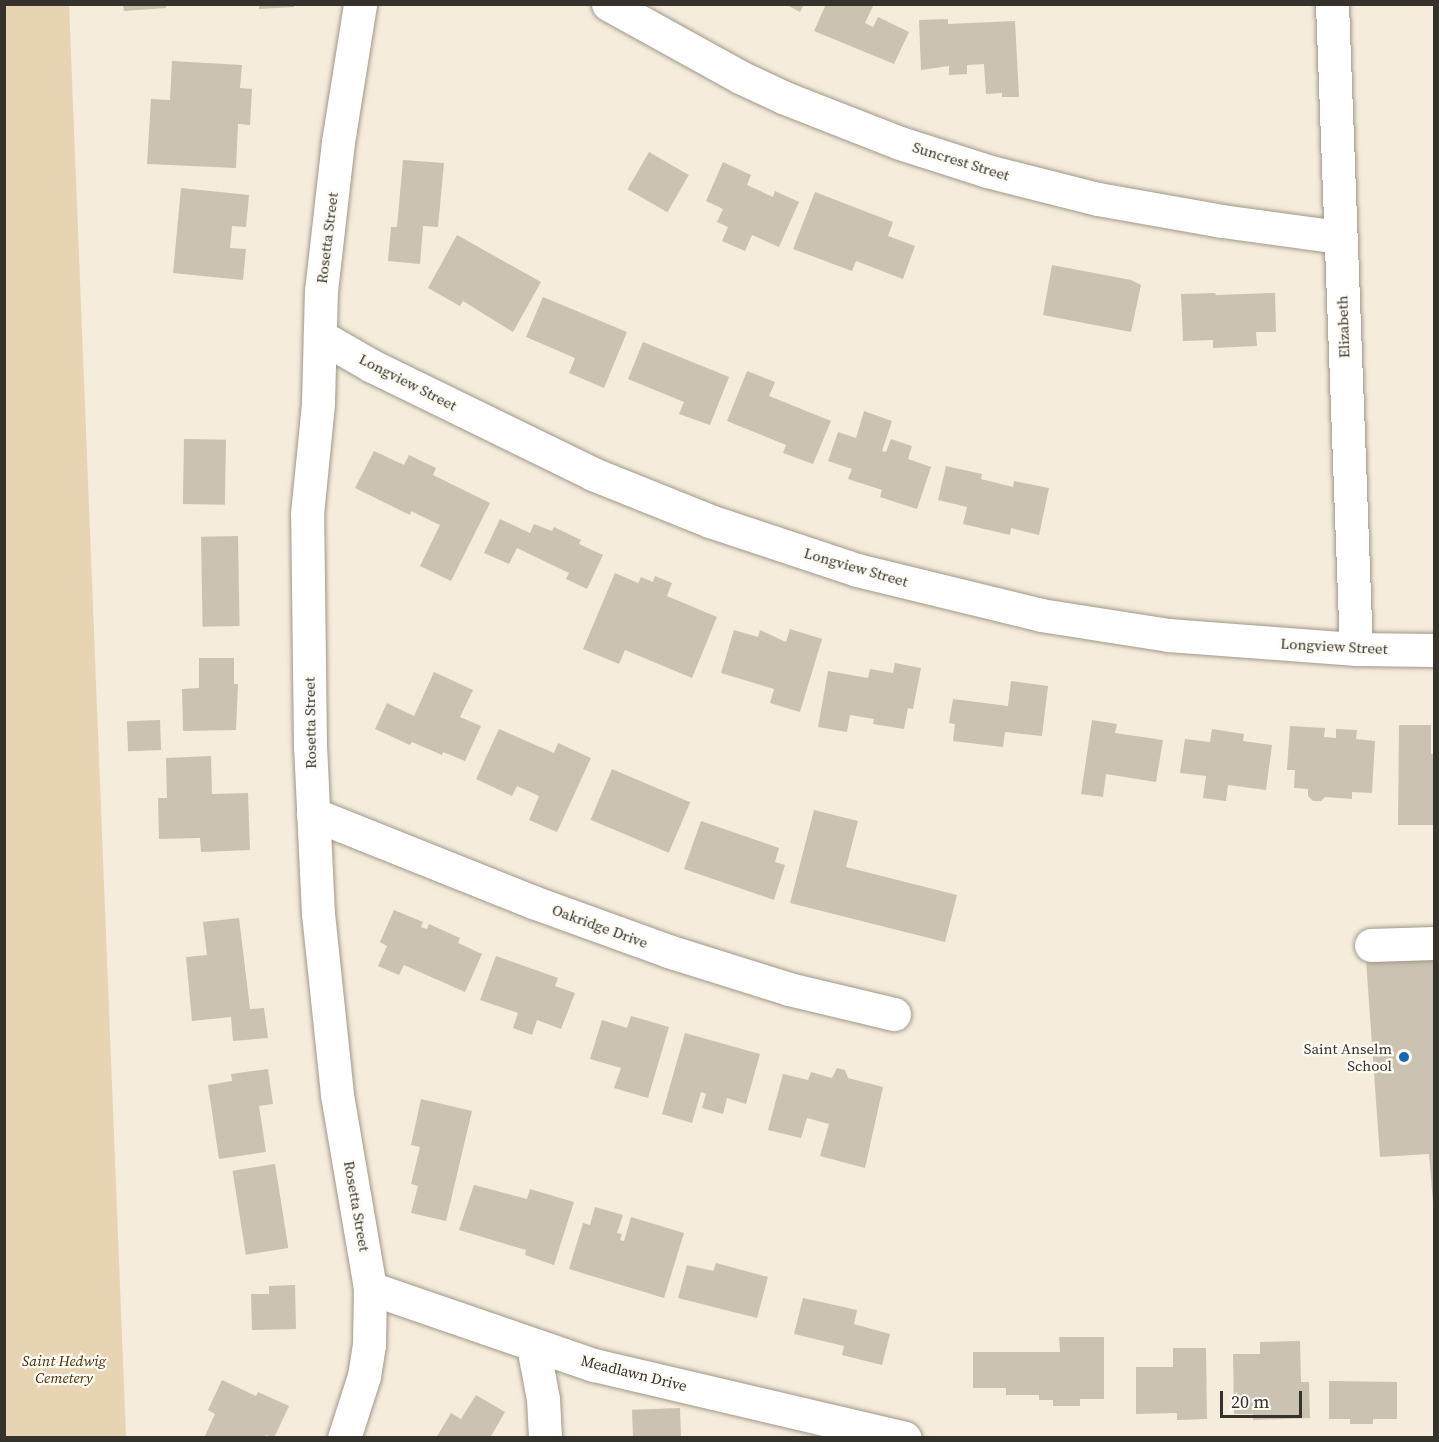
<!DOCTYPE html>
<html>
<head>
<meta charset="utf-8">
<style>
  body { margin:0 }
  #map { position:relative; width:1439px; height:1442px; overflow:hidden; background:#f5ecdc; font-family:"Source Serif 4",serif }
  div>[style] { position:absolute }
  [style*='--x'] { left:calc(var(--x)*1px); top:calc(var(--y)*1px); width:calc(var(--w)*1px); rotate:calc(var(--a)*1deg) }
  .green>* { inset:0; background:#e7d4b3 }
  .building>* { inset:0; background:#cbc2b2; transform-origin:0 0 }
  .roads { filter:drop-shadow(0 0 2px #a09788) drop-shadow(0 0 2px #a09788) }
  .minor>* { height:33px; margin:-16.5px; padding:0 16.5px; transform-origin:16.5px; border-radius:16.5px; background:#fff }
  .dots>* { width:16px; height:16px; translate:-50% -50%; box-sizing:border-box; border:3px solid #fefaf4; border-radius:50% }
  span { translate:-50% -50%; white-space:nowrap; text-align:center; line-height:1.15; -webkit-text-stroke:4.5px #fefaf4; paint-order:stroke }
  .street-label { font-size:15px; color:#35312b }
  .poi-label { font-size:15px; color:#35312b }
  .right { translate:-100% -50%; text-align:right }
  .park-label { font-size:15px; color:#442f00; font-style:italic }
  .frame { position:absolute; inset:0; border:6px solid #35312b; pointer-events:none }
  .scale { position:absolute; left:1220px; top:1391px; width:82px; height:27px; box-sizing:border-box; border:3px solid #35312b; border-top:0; padding-left:8px; font-size:18px; line-height:21px; white-space:nowrap; color:#35312b; -webkit-text-stroke:4px #fefaf4; paint-order:stroke }
</style>
</head>
<body>
<div id="map">
  <div class="green">
    <i style="clip-path:polygon(69px 4px,126px 1437px,5px 1438px,4px 5px)"></i>
  </div>
  <div class="building">
    <i style="clip-path:polygon(259px 4px,294px 4px,294px 7px,259px 9px)"></i>
    <i style="clip-path:polygon(785px 4px,804px 4px,800px 12px)"></i>
    <i style="clip-path:polygon(826px 4px,874px 4px,865px 23px,873px 27px,878px 17px,909px 32px,894px 64px,814px 31px)"></i>
    <i style="clip-path:polygon(123px 5px,166px 5px,166px 8px,124px 11px)"></i>
    <i style="clip-path:polygon(948px 19px,948px 24px,1015px 21px,1019px 97px,1002px 97px,1002px 93px,986px 94px,984px 64px,967px 65px,967px 74px,949px 75px,949px 66px,921px 70px,919px 20px)"></i>
    <i style="clip-path:polygon(172px 61px,242px 65px,240px 88px,252px 89px,250px 125px,238px 124px,236px 168px,147px 164px,151px 99px,170px 100px)"></i>
    <i style="left:649px;top:152px;width:46px;height:43px;rotate:30deg"></i>
    <i style="clip-path:polygon(403px 160px,444px 163px,438px 227px,423px 226px,420px 264px,388px 261px,391px 227px,397px 227px)"></i>
    <i style="clip-path:polygon(723px 162px,751px 175px,747px 185px,773px 197px,775px 191px,799px 202px,779px 247px,752px 235px,745px 251px,722px 241px,728px 227px,717px 222px,723px 209px,706px 201px)"></i>
    <i style="clip-path:polygon(181px 188px,249px 195px,246px 227px,232px 226px,230px 248px,246px 249px,243px 280px,173px 273px)"></i>
    <i style="clip-path:polygon(815px 192px,893px 222px,888px 236px,915px 246px,903px 279px,856px 261px,852px 271px,793px 249px)"></i>
    <i style="clip-path:polygon(457px 235px,541px 282px,513px 332px,463px 301px,460px 306px,428px 288px)"></i>
    <i style="clip-path:polygon(1052px 265px,1131px 280px,1141px 285px,1131px 332px,1043px 315px)"></i>
    <i style="clip-path:polygon(1215px 293px,1216px 295px,1275px 293px,1276px 332px,1256px 332px,1257px 346px,1213px 348px,1213px 340px,1183px 341px,1181px 294px)"></i>
    <i style="clip-path:polygon(543px 297px,627px 332px,604px 388px,569px 373px,575px 358px,526px 337px)"></i>
    <i style="clip-path:polygon(643px 342px,729px 377px,710px 425px,679px 414px,684px 402px,628px 379px)"></i>
    <i style="clip-path:polygon(747px 371px,775px 382px,769px 396px,831px 421px,813px 464px,783px 453px,786px 445px,727px 421px)"></i>
    <i style="clip-path:polygon(864px 411px,892px 421px,882px 451px,886px 452px,891px 439px,912px 446px,908px 459px,931px 467px,917px 509px,880px 497px,882px 490px,848px 479px,852px 469px,828px 461px,838px 432px,856px 438px)"></i>
    <i style="left:184px;top:439px;width:42px;height:65px;rotate:1deg"></i>
    <i style="clip-path:polygon(374px 451px,404px 465px,409px 455px,436px 468px,433px 475px,490px 503px,451px 581px,420px 566px,440px 525px,411px 511px,410px 515px,355px 488px)"></i>
    <i style="clip-path:polygon(946px 466px,982px 474px,981px 479px,1013px 487px,1014px 481px,1049px 488px,1039px 535px,1011px 528px,1010px 535px,963px 524px,967px 507px,938px 500px)"></i>
    <i style="clip-path:polygon(500px 519px,530px 533px,534px 524px,552px 531px,554px 527px,581px 540px,579px 544px,603px 555px,587px 589px,566px 579px,569px 573px,517px 548px,509px 564px,484px 553px)"></i>
    <i style="left:238px;top:536px;width:90px;height:37px;rotate:89deg"></i>
    <i style="clip-path:polygon(615px 573px,638px 583px,641px 577px,653px 582px,655px 576px,672px 583px,667px 596px,717px 617px,692px 678px,625px 650px,619px 664px,583px 649px)"></i>
    <i style="clip-path:polygon(790px 629px,822px 639px,800px 712px,770px 703px,774px 689px,721px 673px,734px 630px,758px 637px,760px 630px,786px 642px)"></i>
    <i style="clip-path:polygon(199px 658px,234px 658px,234px 684px,238px 684px,236px 730px,183px 731px,182px 689px,199px 688px)"></i>
    <i style="clip-path:polygon(895px 663px,921px 668px,913px 709px,908px 708px,904px 729px,873px 724px,874px 719px,850px 715px,847px 732px,818px 727px,828px 671px,868px 678px,870px 669px,893px 673px)"></i>
    <i style="clip-path:polygon(434px 672px,473px 690px,460px 717px,481px 726px,465px 761px,443px 752px,442px 755px,412px 742px,410px 745px,375px 729px,387px 703px,414px 716px)"></i>
    <i style="clip-path:polygon(1011px 681px,1048px 686px,1042px 736px,1005px 732px,1003px 747px,953px 741px,955px 724px,949px 723px,953px 699px,1008px 706px)"></i>
    <i style="left:160px;top:720px;width:30px;height:33px;rotate:88deg"></i>
    <i style="clip-path:polygon(1092px 720px,1117px 724px,1115px 733px,1163px 740px,1156px 782px,1106px 774px,1103px 797px,1081px 794px)"></i>
    <i style="clip-path:polygon(1399px 725px,1431px 725px,1431px 754px,1434px 754px,1434px 825px,1398px 825px)"></i>
    <i style="clip-path:polygon(1290px 726px,1325px 728px,1324px 737px,1336px 738px,1336px 729px,1357px 730px,1356px 739px,1375px 741px,1372px 793px,1352px 792px,1352px 799px,1325px 797px,1321px 801px,1313px 801px,1308px 796px,1308px 789px,1294px 788px,1295px 770px,1287px 770px)"></i>
    <i style="clip-path:polygon(499px 729px,554px 753px,558px 743px,591px 758px,557px 832px,529px 820px,539px 796px,517px 786px,512px 796px,476px 779px)"></i>
    <i style="clip-path:polygon(1212px 729px,1244px 734px,1243px 741px,1272px 745px,1266px 790px,1228px 785px,1226px 801px,1203px 798px,1206px 776px,1180px 773px,1185px 739px,1210px 742px)"></i>
    <i style="clip-path:polygon(211px 756px,212px 794px,248px 793px,250px 850px,201px 852px,200px 838px,159px 839px,158px 798px,167px 798px,166px 758px)"></i>
    <i style="left:612px;top:769px;width:85px;height:55px;rotate:23deg"></i>
    <i style="clip-path:polygon(814px 810px,858px 821px,846px 867px,957px 895px,945px 942px,790px 903px)"></i>
    <i style="clip-path:polygon(701px 821px,779px 848px,775px 862px,785px 865px,774px 900px,684px 869px)"></i>
    <i style="clip-path:polygon(394px 910px,423px 922px,421px 927px,427px 929px,429px 924px,460px 938px,458px 943px,482px 954px,465px 992px,404px 965px,399px 975px,378px 966px,387px 946px,380px 942px)"></i>
    <i style="clip-path:polygon(239px 918px,250px 1009px,264px 1008px,268px 1038px,233px 1041px,231px 1017px,192px 1021px,186px 957px,207px 955px,203px 922px)"></i>
    <i style="clip-path:polygon(1434px 955px,1434px 1202px,1433px 1203px,1429px 1154px,1380px 1157px,1366px 960px)"></i>
    <i style="clip-path:polygon(496px 956px,558px 978px,555px 986px,575px 993px,561px 1029px,537px 1020px,532px 1035px,513px 1028px,518px 1013px,480px 1000px)"></i>
    <i style="clip-path:polygon(631px 1016px,669px 1027px,648px 1098px,614px 1088px,621px 1068px,590px 1059px,602px 1020px,627px 1028px)"></i>
    <i style="clip-path:polygon(685px 1033px,760px 1054px,746px 1104px,727px 1098px,723px 1114px,702px 1108px,706px 1094px,701px 1092px,692px 1123px,662px 1114px)"></i>
    <i style="clip-path:polygon(837px 1068px,845px 1070px,848px 1078px,883px 1087px,865px 1168px,820px 1156px,829px 1124px,807px 1118px,801px 1138px,768px 1130px,783px 1074px,808px 1080px,811px 1072px,832px 1078px)"></i>
    <i style="clip-path:polygon(268px 1069px,273px 1104px,259px 1106px,266px 1152px,219px 1159px,208px 1085px,232px 1081px,231px 1074px)"></i>
    <i style="clip-path:polygon(421px 1099px,472px 1111px,446px 1221px,411px 1213px,418px 1186px,411px 1184px,420px 1147px,411px 1145px)"></i>
    <i style="left:275px;top:1164px;width:85px;height:43px;rotate:81deg"></i>
    <i style="clip-path:polygon(474px 1185px,527px 1199px,530px 1189px,574px 1202px,554px 1265px,525px 1255px,526px 1250px,459px 1230px)"></i>
    <i style="clip-path:polygon(595px 1207px,623px 1215px,617px 1233px,622px 1234px,620px 1240px,624px 1241px,631px 1217px,684px 1233px,664px 1298px,569px 1269px,583px 1223px,590px 1225px)"></i>
    <i style="clip-path:polygon(716px 1263px,768px 1277px,757px 1318px,678px 1298px,687px 1265px,713px 1271px)"></i>
    <i style="clip-path:polygon(295px 1285px,296px 1329px,252px 1330px,251px 1294px,269px 1294px,269px 1286px)"></i>
    <i style="clip-path:polygon(803px 1298px,857px 1310px,854px 1324px,890px 1334px,882px 1365px,842px 1355px,844px 1346px,794px 1334px)"></i>
    <i style="clip-path:polygon(1059px 1337px,1104px 1337px,1104px 1399px,1080px 1399px,1080px 1406px,1053px 1406px,1053px 1400px,1039px 1400px,1039px 1395px,1006px 1395px,1006px 1388px,973px 1388px,973px 1352px,1060px 1352px)"></i>
    <i style="clip-path:polygon(1300px 1341px,1301px 1382px,1309px 1382px,1310px 1418px,1253px 1420px,1253px 1414px,1234px 1414px,1233px 1354px,1260px 1354px,1260px 1342px)"></i>
    <i style="clip-path:polygon(1173px 1348px,1206px 1348px,1207px 1419px,1177px 1420px,1177px 1413px,1136px 1414px,1136px 1367px,1173px 1367px)"></i>
    <i style="clip-path:polygon(222px 1380px,256px 1396px,258px 1392px,289px 1406px,274px 1438px,266px 1435px,264px 1438px,204px 1438px,215px 1414px,208px 1410px)"></i>
    <i style="clip-path:polygon(1329px 1381px,1397px 1382px,1397px 1419px,1373px 1419px,1373px 1424px,1350px 1424px,1350px 1419px,1329px 1419px)"></i>
    <i style="clip-path:polygon(476px 1395px,505px 1412px,490px 1438px,436px 1438px,451px 1413px,461px 1419px)"></i>
    <i style="left:680px;top:1408px;width:30px;height:48px;rotate:88deg"></i>
  </div>
  <div class="roads">
    <div class="minor">
      <i style="--x:608;--y:4;--w:151;--a:28.9"></i>
      <i style="--x:740;--y:77;--w:50;--a:25"></i>
      <i style="--x:785;--y:98;--w:123;--a:21.4"></i>
      <i style="--x:900;--y:143;--w:91;--a:17.8"></i>
      <i style="--x:987;--y:171;--w:114;--a:14.2"></i>
      <i style="--x:1098;--y:199;--w:126;--a:10.1"></i>
      <i style="--x:1222;--y:221;--w:118;--a:7.8"></i>
      <i style="--x:1332;--y:4;--w:645;--a:87.87"></i>
      <i style="--x:320;--y:336;--w:60;--a:30"></i>
      <i style="--x:372;--y:366;--w:246;--a:26"></i>
      <i style="--x:593;--y:474;--w:126;--a:21.9"></i>
      <i style="--x:710;--y:521;--w:155;--a:18.4"></i>
      <i style="--x:857;--y:570;--w:189;--a:13.7"></i>
      <i style="--x:1041;--y:615;--w:129;--a:8.9"></i>
      <i style="--x:1168;--y:635;--w:189;--a:4.3"></i>
      <i style="--x:1356;--y:649;--w:78;--a:0.7"></i>
      <i style="--x:313;--y:814;--w:237;--a:21.8"></i>
      <i style="--x:533;--y:902;--w:144;--a:19.9"></i>
      <i style="--x:668;--y:951;--w:127;--a:17.4"></i>
      <i style="--x:789;--y:989;--w:108;--a:13.4"></i>
      <i style="--x:1371;--y:945;--w:63;--a:-1.8"></i>
      <i style="--x:370;--y:1288;--w:237;--a:19"></i>
      <i style="--x:594;--y:1365;--w:319;--a:13.2"></i>
      <i style="--x:533;--y:1346;--w:54;--a:79.3"></i>
      <i style="--x:543;--y:1399;--w:39;--a:87"></i>
      <i style="--x:344;--y:1438;--w:65;--a:-72.1"></i>
      <i style="--x:364;--y:1376;--w:31;--a:-81"></i>
      <i style="--x:369;--y:1345;--w:57;--a:-89"></i>
      <i style="--x:370;--y:1288;--w:197;--a:-99.7"></i>
      <i style="--x:337;--y:1094;--w:181;--a:-96"></i>
      <i style="--x:318;--y:914;--w:167;--a:-92.7"></i>
      <i style="--x:310;--y:747;--w:233;--a:-90.7"></i>
      <i style="--x:307;--y:514;--w:112;--a:-84.3"></i>
      <i style="--x:318;--y:403;--w:112;--a:-88.5"></i>
      <i style="--x:321;--y:291;--w:150;--a:-83.5"></i>
      <i style="--x:338;--y:142;--w:140;--a:-80.9"></i>
    </div>
  </div>
  <div class="dots">
    <i style="left:1404px;top:1057px;background:#1468b6"></i>
  </div>
  <div class="street-label">
    <span style="left:961px;top:161px;rotate:17deg">Suncrest Street</span>
    <span style="left:327px;top:238px;rotate:-83deg">Rosetta Street</span>
    <span style="left:1343px;top:327px;rotate:-92deg">Elizabeth</span>
    <span style="left:408px;top:382px;rotate:27deg">Longview Street</span>
    <span style="left:856px;top:567px;rotate:16deg">Longview Street</span>
    <span style="left:1334px;top:646px;rotate:3deg">Longview Street</span>
    <span style="left:310px;top:723px;rotate:-91deg">Rosetta Street</span>
    <span style="left:600px;top:926px;rotate:20deg">Oakridge Drive</span>
    <span style="left:357px;top:1206px;rotate:80deg">Rosetta Street</span>
    <span style="left:634px;top:1373px;rotate:14deg">Meadlawn Drive</span>
  </div>
  <div class="poi-label">
    <span class="right" style="left:1392px;top:1057px">Saint Anselm<br>School</span>
  </div>
  <div class="park-label">
    <span style="left:64px;top:1369px">Saint Hedwig<br>Cemetery</span>
  </div>
  <div class="frame"></div>
  <div class="scale">20 m</div>
</div>
</body>
</html>
